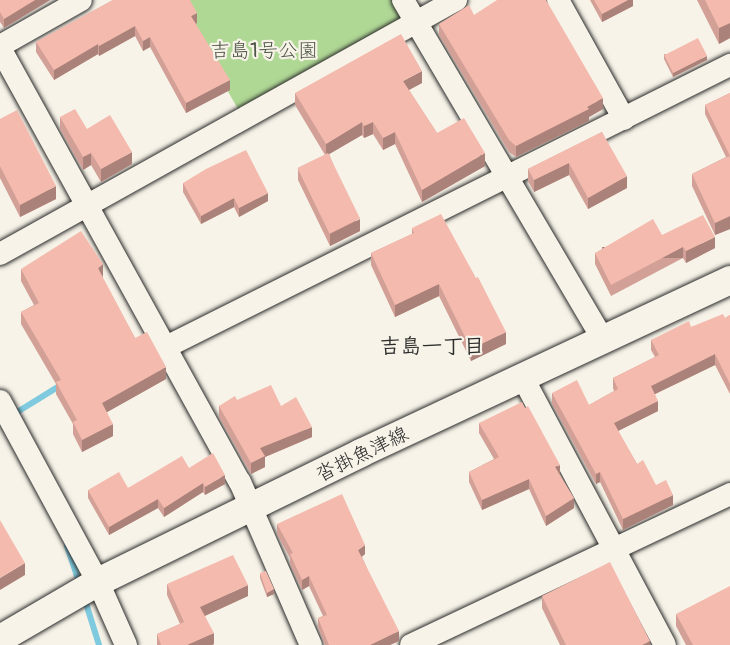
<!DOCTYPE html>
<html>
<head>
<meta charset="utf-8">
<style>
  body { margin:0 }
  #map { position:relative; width:730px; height:645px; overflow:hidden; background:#f7f3e8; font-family:Pangolin,"Klee One",sans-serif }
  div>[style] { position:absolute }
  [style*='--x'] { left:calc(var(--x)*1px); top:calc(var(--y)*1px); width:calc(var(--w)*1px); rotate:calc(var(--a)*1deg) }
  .green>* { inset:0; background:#b0d895 }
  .stream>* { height:6px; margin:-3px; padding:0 3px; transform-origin:3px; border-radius:3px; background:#7fcadf }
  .roads { filter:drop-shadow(0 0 2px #2b2b2b) drop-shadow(0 0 2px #2b2b2b) }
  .minor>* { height:22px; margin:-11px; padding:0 11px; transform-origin:11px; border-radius:11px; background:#f7f3e8 }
  .major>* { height:28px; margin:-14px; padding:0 14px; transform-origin:14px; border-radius:14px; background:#f7f3e8 }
  .wall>* { inset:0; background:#d2a096 }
  .shaded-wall>* { inset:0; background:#ab827a; transform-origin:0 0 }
  .building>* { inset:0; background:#f4baae; transform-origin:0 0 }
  span { translate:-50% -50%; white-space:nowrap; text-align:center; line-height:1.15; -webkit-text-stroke:4.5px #f7f3e8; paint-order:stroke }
  .park-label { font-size:20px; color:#4c5646 }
  .street-label { font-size:20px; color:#2b2b2b }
  .neighbourhood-label { font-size:21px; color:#2b2b2b; font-weight:700 }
</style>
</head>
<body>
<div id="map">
  <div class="green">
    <i style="clip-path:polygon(176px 0,403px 0,416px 22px,243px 118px)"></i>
  </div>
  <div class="stream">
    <i style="--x:14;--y:414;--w:55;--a:-31.7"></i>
    <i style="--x:67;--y:546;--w:41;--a:71.6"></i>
    <i style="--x:84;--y:597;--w:50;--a:72.6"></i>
  </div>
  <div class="roads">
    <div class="minor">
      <i style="--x:403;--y:0;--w:394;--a:59.5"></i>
      <i style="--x:558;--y:0;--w:136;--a:61"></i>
      <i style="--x:0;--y:46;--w:93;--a:-29.6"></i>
      <i style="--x:0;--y:48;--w:496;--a:61.1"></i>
      <i style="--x:240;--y:482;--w:178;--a:66.5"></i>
      <i style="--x:0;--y:254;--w:522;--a:-29.12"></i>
      <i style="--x:166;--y:347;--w:631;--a:-26.57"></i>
      <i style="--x:523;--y:378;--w:302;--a:62"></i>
      <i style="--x:0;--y:401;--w:206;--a:61.6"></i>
      <i style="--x:98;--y:582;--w:69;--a:66"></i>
      <i style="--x:411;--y:645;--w:353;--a:-25.3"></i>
    </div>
    <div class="major">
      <i style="--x:0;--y:639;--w:113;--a:-30.2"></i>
      <i style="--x:98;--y:582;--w:293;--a:-26.1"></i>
      <i style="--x:361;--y:453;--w:408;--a:-25.1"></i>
    </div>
  </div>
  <div class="wall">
    <i style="clip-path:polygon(0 0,50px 0,4px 28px,0 22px)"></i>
    <i style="clip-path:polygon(113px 0,197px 23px,195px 24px,230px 90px,186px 113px,150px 47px,143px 51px,135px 36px,99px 56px,98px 54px,54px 80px,36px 52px,36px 42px)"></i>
    <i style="clip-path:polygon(590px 0,633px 0,633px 6px,602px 22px)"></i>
    <i style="clip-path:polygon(697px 0,730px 0,730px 38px,719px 44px)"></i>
    <i style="clip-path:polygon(474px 15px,603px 109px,589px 117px,589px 121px,516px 157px,509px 152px,439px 35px,439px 24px)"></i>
    <i style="clip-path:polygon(664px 54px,707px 60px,673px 77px,664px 59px)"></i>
    <i style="clip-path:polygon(422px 83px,409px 90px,437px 133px,485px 166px,422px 202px,395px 144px,383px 150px,373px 134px,364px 138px,362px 135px,329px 154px,360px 231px,330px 246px,298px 180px,298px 168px,325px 155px,295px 105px,295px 93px)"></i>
    <i style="clip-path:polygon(730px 93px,730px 229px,715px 235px,692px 186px,692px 174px,726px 157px,705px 114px,705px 105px)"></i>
    <i style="clip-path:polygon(60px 117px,87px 129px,132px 164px,101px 182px,91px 165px,83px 170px,60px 129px)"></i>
    <i style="clip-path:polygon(0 119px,56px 199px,20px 217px,0 178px)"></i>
    <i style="clip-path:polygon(602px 132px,627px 188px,588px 209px,569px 175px,534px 192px,528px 181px,528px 169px)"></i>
    <i style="clip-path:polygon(183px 183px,268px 201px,239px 217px,234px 207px,201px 224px,183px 192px)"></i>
    <i style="clip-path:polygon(412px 228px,506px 344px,471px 361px,439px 296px,395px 317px,371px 265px,371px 253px,412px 234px)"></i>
    <i style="clip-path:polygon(662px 235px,715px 248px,686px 263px,683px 258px,611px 296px,595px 264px,595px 253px)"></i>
    <i style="clip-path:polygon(21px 269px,103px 276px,102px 277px,135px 338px,166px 379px,107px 412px,113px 436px,82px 452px,73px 434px,73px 424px,56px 394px,56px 384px,21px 324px,21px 312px,34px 305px,21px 281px)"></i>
    <i style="clip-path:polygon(730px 315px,730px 394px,715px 365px,655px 394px,658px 411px,618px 431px,637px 464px,673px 505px,623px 530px,600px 482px,596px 484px,552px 404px,552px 393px,589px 405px,614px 391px,613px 388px,613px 378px,655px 357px,651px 350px,651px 340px,691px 327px,725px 318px)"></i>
    <i style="clip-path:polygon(237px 400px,281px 406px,312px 437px,265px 457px,265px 467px,251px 474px,219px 417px,219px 406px)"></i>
    <i style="clip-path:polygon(479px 423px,560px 475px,574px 508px,546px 526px,529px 489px,482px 510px,469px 482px,469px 472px,494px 459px,479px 433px)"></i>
    <i style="clip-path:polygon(189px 468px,225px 484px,205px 495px,203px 492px,164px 517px,158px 508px,109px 535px,88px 498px,88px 490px,128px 488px)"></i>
    <i style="clip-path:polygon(277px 524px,365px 554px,362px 557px,399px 641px,390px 645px,325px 645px,318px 627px,318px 618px,323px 616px,309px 586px,302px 590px,290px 564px,290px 558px,277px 534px)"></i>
    <i style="clip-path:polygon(260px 573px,274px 594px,267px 597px,260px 578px)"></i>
    <i style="clip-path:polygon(167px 584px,248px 596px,205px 616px,214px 644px,212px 645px,157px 645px,157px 634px,180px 624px,167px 595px)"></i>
    <i style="clip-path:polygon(542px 596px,650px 645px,560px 645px,542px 608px)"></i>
    <i style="clip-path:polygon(676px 614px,730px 645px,686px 645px,676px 626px)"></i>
  </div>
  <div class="shaded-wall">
    <i style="clip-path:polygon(35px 0,50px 0,4px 28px,4px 19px)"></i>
    <i style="clip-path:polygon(628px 0,633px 0,633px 6px,602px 22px,602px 14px)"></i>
    <i style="clip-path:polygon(197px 13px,197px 23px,191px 26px,191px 16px)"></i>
    <i style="clip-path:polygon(730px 23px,730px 38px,719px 44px,719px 28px)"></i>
    <i style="clip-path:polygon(135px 26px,135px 36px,99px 56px,99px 46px)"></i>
    <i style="clip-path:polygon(150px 37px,150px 47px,143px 51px,143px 41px)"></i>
    <i style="clip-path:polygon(98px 44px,98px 54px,54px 80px,54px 70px)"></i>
    <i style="clip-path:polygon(707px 56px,707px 60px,673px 77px,673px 72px)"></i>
    <i style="clip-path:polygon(422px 71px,422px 83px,403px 93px,403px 81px)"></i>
    <i style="clip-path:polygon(230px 80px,230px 90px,186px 113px,186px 103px)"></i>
    <i style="clip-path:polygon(603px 98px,603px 109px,589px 117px,589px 121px,516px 157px,516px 146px)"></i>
    <i style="clip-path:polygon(362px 122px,362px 135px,326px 156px,326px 144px)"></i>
    <i style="clip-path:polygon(373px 122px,373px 134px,364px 138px,364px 126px)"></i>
    <i style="clip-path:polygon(395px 132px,395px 144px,383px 150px,383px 138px)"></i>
    <i style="clip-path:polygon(132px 152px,132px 164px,101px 182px,101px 169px)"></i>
    <i style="clip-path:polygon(91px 153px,91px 165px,83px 170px,83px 157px)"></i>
    <i style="clip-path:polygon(485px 153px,485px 166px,422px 202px,422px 190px)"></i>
    <i style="clip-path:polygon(569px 163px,569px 175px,534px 192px,534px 180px)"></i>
    <i style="clip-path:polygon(627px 176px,627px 188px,588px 209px,588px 198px)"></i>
    <i style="clip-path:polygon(56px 186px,56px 199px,20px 217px,20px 205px)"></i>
    <i style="clip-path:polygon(268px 193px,268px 201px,239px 217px,239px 208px)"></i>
    <i style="clip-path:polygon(234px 198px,234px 207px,201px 224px,201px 216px)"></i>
    <i style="clip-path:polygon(730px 216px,730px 229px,715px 235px,715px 223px)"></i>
    <i style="clip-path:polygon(360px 219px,360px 231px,330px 246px,330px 234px)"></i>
    <i style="clip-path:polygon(715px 237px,715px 248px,686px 263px,686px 251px)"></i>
    <i style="left:683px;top:247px;width:11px;height:81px;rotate:90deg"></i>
    <i style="clip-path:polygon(103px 264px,103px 276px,98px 280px,98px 268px)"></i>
    <i style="clip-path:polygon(439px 284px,439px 296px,395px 317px,395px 305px)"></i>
    <i style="clip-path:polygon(506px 332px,506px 344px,471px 361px,471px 349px)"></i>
    <i style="clip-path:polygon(715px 354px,715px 365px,651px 396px,651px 386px)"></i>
    <i style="clip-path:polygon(166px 367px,166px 379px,102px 415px,102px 403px)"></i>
    <i style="clip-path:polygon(658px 401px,658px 411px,614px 433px,614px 423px)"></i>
    <i style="clip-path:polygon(113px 424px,113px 436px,82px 452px,82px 440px)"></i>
    <i style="clip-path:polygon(312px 427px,312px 437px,265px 457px,265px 467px,251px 474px,251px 463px,260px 448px)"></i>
    <i style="clip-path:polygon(560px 465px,560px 476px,555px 467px)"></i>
    <i style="clip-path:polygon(600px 472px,600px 482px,596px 484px,596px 474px)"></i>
    <i style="clip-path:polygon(225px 475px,225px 484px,205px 495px,205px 487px)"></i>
    <i style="clip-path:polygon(529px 479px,529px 489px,482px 510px,482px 500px)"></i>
    <i style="clip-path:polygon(203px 483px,203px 492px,164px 517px,164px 508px)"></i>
    <i style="clip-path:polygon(673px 495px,673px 505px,623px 530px,623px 519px)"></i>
    <i style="clip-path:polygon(574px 498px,574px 508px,546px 526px,546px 516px)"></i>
    <i style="clip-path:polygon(158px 499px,158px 508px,109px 535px,109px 527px)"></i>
    <i style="clip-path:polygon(365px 545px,365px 554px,358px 559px,358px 550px)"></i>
    <i style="clip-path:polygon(25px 563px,25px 575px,0 590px,0 578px)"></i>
    <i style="clip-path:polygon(309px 576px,309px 586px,302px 590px,302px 580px)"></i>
    <i style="clip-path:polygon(248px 585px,248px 596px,200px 618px,200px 607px)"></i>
    <i style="clip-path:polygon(274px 589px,274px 594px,267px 597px,267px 593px)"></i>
    <i style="clip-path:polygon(399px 631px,399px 641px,390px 645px,370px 645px)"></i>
    <i style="clip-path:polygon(214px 633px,214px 644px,212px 645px,187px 645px)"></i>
    <i style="clip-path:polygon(650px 641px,650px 645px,642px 645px)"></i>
  </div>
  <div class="building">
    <i style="clip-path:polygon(0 0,35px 0,4px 19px,0 12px)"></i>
    <i style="clip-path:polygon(113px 0,190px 0,197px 13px,191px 16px,230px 80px,186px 103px,150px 37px,143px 41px,135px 26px,99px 46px,98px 44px,54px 70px,36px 42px)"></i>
    <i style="clip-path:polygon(497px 0,546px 0,603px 98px,587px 107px,589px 109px,516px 146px,509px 140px,439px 24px,469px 5px,474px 15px)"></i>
    <i style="clip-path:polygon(594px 0,628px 0,602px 14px)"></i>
    <i style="clip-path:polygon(705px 0,730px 0,730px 23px,719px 28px)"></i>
    <i style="clip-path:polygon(401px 34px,422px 71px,403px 81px,437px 133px,464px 118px,485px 153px,422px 190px,395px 132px,383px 138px,373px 122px,364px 126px,362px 122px,326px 144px,295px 93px)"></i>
    <i style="left:698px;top:38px;width:20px;height:38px;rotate:63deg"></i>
    <i style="clip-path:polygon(730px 93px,730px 156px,705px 105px)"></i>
    <i style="clip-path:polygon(75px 109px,87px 129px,110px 115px,132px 152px,101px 169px,91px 153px,83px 157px,60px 117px)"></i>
    <i style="clip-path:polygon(17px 110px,56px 186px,20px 205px,0 166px,0 119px)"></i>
    <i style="clip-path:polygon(602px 132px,627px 176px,588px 198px,569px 163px,534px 180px,528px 169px)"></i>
    <i style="clip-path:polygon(246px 150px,268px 193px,239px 208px,234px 198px,201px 216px,183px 183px,206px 169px)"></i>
    <i style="left:328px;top:153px;width:73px;height:34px;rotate:64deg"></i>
    <i style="clip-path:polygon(729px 156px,730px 158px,730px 216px,715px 223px,692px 174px)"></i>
    <i style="clip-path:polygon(441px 214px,476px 278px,478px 277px,506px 332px,471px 349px,439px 284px,395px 305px,371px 253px,414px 233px,412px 228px)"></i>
    <i style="clip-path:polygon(703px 215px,715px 237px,686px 251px,683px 247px,611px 285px,595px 253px,653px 219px,662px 235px)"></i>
    <i style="clip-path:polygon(81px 231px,103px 264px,98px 268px,135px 338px,147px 332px,166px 367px,102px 403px,113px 424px,82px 440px,73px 422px,77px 420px,56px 382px,61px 380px,21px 312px,39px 303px,21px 269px)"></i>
    <i style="clip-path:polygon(723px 314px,725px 318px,730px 315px,730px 384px,715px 354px,651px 386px,658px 401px,614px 423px,637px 464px,643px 460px,656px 485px,666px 480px,673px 495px,623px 519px,600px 472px,596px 474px,552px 393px,577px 380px,589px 405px,618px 389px,613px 378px,659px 355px,651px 340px,689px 321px,691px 327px)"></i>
    <i style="clip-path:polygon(271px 385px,281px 406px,296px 397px,312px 427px,260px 448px,265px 456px,251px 463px,219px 406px,235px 396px,237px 400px)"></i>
    <i style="clip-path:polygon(522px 402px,525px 408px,528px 406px,560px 465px,555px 467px,574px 498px,546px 516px,529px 479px,482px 500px,469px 472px,499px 457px,479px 423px)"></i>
    <i style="clip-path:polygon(213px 453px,225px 475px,205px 487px,203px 483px,164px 508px,158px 499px,109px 527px,88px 490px,119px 472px,128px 488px,182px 456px,189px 468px)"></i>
    <i style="clip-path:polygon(342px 494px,365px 545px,358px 550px,399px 631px,370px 645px,329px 645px,318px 618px,327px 615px,309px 576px,302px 580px,290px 554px,293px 553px,277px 524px)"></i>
    <i style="clip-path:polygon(0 520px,25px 563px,0 578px)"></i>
    <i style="clip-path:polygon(233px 555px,248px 585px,200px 607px,214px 633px,187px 645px,161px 645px,157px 634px,184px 622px,167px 584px)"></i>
    <i style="clip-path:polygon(610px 562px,650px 641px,642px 645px,566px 645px,542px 596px)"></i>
    <i style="clip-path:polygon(266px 571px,274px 589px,267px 593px,260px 573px)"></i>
    <i style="clip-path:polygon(730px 586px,730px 645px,693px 645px,676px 614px)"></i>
  </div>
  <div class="park-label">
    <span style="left:264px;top:50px">吉島1号公園</span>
  </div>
  <div class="street-label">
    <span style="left:362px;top:454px;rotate:-26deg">沓掛魚津線</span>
  </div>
  <div class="neighbourhood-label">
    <span style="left:432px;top:347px">吉島一丁目</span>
  </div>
</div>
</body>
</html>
